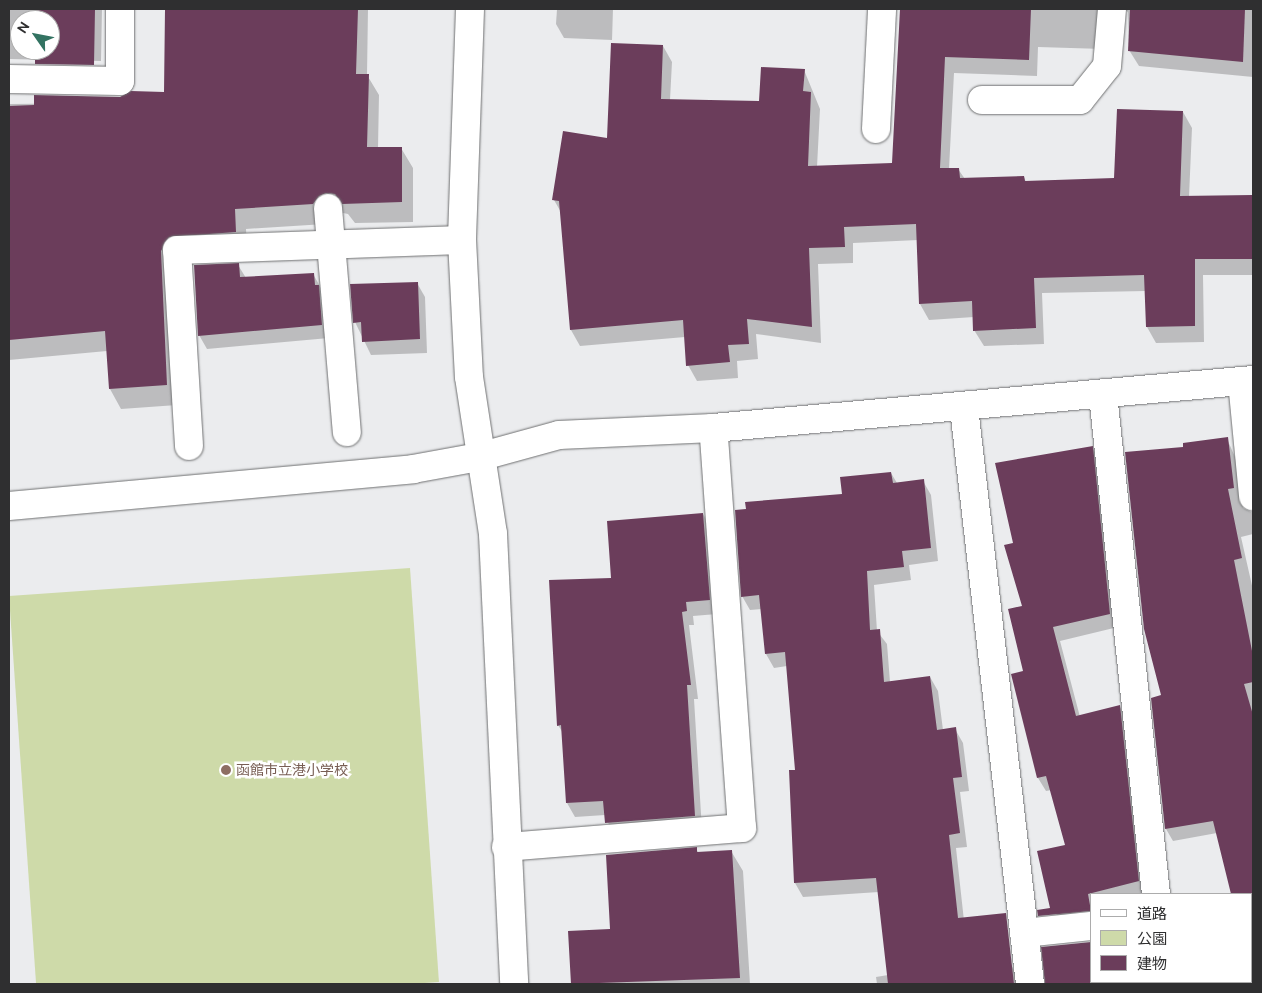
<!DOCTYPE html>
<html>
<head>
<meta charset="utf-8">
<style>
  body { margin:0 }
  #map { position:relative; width:1262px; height:993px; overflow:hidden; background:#ebecee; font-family:Ubuntu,"Noto Sans JP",sans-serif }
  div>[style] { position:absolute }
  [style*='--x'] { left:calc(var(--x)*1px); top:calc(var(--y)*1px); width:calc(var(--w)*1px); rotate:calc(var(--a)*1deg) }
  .green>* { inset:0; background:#cedaa9; transform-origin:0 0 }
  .shadow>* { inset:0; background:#0003 }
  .building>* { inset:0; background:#6b3d5b }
  .roads { filter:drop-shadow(0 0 1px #6f7071) drop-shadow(0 0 1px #6f7071) }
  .minor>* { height:28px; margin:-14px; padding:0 14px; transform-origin:14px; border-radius:14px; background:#fff }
  .dots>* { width:14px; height:14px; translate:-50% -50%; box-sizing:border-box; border:2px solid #fff; border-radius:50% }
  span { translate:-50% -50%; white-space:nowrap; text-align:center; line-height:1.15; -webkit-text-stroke:5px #fff; paint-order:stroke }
  .education-label { font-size:14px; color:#785e54 }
  .left { translate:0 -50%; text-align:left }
  .frame { position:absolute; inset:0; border:10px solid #2f2f30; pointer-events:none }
  .legend { position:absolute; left:1090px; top:893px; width:162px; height:90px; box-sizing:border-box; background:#fff; border:1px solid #acacac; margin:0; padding:6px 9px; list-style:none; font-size:15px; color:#2f2f30 }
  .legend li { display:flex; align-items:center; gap:10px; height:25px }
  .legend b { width:25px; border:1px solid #acacac }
  .north { position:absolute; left:10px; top:10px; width:50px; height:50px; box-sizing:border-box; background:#fff; border:1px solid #acacac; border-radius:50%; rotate:303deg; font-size:14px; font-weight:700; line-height:20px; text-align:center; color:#2f2f30 }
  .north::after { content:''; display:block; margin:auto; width:18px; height:22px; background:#337362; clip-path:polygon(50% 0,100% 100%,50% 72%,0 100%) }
</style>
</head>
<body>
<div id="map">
  <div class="green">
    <i style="left:410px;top:568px;width:415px;height:402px;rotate:86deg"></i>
  </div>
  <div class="shadow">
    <i style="clip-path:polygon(evenodd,9px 9px,102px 9px,101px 61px,9px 59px,9px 9px,20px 20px,50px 20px,50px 50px,20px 50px,20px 20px)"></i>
    <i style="clip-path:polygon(167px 9px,368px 9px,367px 75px,379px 95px,378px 148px,401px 148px,413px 168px,413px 222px,355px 223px,348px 214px,338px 212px,325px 224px,246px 229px,247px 252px,179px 257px,177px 405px,121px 409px,110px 389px,107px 351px,9px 360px,9px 104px,110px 103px,120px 98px,165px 93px)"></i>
    <i style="clip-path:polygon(557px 9px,613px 9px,612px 40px,564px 38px,556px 24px)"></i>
    <i style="clip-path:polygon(901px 9px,1253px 9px,1253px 77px,1139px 66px,1129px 50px,1128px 12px,1124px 9px,1103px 49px,1038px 47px,1037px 76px,954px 73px,949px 169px,958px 169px,965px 179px,1024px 177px,1026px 182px,1115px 179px,1183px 112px,1192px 128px,1189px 197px,1253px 197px,1253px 275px,1203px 275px,1204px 342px,1156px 343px,1147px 327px,1146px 291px,1042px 293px,1044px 344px,984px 346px,974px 330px,974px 317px,929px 320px,920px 304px,918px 240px,853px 243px,853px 263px,818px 264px,821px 343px,756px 334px,758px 359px,737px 361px,738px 378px,697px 381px,688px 365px,685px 337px,580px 346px,571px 330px,562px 214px,554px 200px,608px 139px,663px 46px,672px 62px,670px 100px,760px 103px,804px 70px,820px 109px,817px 167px,893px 164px)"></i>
    <i style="clip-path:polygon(238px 265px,246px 278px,313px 274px,321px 288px,329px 338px,207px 349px,199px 335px)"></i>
    <i style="clip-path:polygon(417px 283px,425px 297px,427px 353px,371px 355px,355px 322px)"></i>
    <i style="clip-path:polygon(1227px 439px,1240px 468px,1243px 508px,1253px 513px,1253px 534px,1241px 537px,1253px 590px,1253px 891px,1240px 894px,1236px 894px,1230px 883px,1217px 833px,1173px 841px,1166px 829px,1152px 699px,1162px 696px,1185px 448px)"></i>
    <i style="clip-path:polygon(1092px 447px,1100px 461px,1118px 627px,1060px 641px,1080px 717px,1120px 707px,1128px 721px,1146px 894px,1091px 894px,1091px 909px,1058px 917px,1050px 903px,1066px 846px,1052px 790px,1046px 791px,1038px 778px,1024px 672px,1024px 607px,1015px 544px)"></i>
    <i style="clip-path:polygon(891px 473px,897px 483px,923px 481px,931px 495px,938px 561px,909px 565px,911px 580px,874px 585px,877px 631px,887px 644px,890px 682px,930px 677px,938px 691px,943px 730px,955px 729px,963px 743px,969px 791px,960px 792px,967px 847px,956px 848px,966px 939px,1011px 964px,1020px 984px,877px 984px,876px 977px,888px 975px,879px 892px,803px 897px,795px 883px,797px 771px,787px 666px,774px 668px,766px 654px,762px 609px,750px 610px,742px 596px,843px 495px)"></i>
    <i style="clip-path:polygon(703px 514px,711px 528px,717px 614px,693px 616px,694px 625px,689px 625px,698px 699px,694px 699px,702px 830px,614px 837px,605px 815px,575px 817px,567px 803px,563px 733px,558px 725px,613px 579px)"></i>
    <i style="clip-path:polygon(696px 849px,699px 853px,731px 851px,743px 871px,750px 984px,572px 984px,570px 932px,612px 930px)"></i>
    <i style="clip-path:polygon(1253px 929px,1253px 984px,1178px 982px,1251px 982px)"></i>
    <i style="clip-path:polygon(1044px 959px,1091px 982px,1168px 982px,1045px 984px)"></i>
  </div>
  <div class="building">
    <i style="clip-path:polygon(35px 9px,95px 9px,94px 65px,35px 64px,35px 50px,50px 50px,50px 20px,35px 20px)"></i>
    <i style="clip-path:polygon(165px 9px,358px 9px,356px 74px,369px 74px,367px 147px,402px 147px,402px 202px,342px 204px,335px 194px,326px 193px,319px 196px,313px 204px,235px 209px,236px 232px,169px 237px,161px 251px,167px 385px,109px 389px,105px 331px,9px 340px,9px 106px,34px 105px,34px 95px,120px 97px,131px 91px,164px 92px)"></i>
    <i style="clip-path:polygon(900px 9px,1031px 9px,1029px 60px,945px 57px,940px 168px,959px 168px,960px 178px,1024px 176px,1025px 181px,1114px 178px,1117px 109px,1183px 111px,1180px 196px,1253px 195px,1253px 259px,1195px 259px,1195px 326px,1146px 327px,1144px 275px,1034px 278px,1036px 328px,973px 331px,972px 301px,919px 304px,916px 224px,844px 227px,845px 247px,809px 248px,812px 327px,747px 319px,749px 344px,728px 345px,730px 362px,686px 366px,683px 320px,570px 330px,559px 201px,552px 200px,563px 131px,607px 138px,611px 43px,663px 45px,661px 99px,759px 101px,761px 67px,805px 69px,803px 91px,811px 92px,808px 166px,892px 163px)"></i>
    <i style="clip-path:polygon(1130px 9px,1245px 9px,1243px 62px,1128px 51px)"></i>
    <i style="clip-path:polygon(239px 263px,240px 277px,314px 273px,315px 285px,319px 285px,322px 325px,198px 336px,194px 265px)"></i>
    <i style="clip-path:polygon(418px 282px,420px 339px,362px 342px,361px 322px,353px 323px,350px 284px)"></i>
    <i style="clip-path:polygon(1228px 437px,1234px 488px,1228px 489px,1242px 558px,1234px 560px,1253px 656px,1253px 682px,1244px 684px,1253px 715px,1253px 895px,1231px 894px,1213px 821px,1165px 829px,1151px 698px,1161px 695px,1144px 629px,1125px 452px,1183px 447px,1183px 443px)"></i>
    <i style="clip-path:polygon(1093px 446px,1110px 614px,1053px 627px,1076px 716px,1120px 705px,1139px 881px,1088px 894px,1091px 911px,1038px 916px,1037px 910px,1050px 908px,1037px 851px,1065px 845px,1046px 776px,1037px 778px,1011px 674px,1023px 671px,1008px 609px,1022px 606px,1004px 545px,1013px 543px,995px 463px)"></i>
    <i style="clip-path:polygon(891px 472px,893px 483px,924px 479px,931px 548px,902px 551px,904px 567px,867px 571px,870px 630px,880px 629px,884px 682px,930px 676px,937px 730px,956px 727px,962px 777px,953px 778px,960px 833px,949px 835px,958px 918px,1006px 913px,1014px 984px,888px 984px,876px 878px,794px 883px,789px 770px,795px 770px,785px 652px,765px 654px,759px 595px,741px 597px,735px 510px,746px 509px,745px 502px,842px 494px,840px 477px)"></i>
    <i style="clip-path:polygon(703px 513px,710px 600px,686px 602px,687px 611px,682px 612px,691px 685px,687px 685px,695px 816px,605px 823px,603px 801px,566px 803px,561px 725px,557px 726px,549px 580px,611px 578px,607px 521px)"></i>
    <i style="clip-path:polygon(697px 847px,697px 852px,732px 850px,740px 978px,571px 984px,568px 931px,610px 929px,606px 855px)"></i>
    <i style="clip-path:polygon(1091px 942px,1091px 984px,1045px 984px,1041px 947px)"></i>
  </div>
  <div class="roads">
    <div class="minor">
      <i style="--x:470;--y:9;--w:231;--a:92"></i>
      <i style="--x:462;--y:240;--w:137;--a:87.1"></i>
      <i style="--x:469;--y:377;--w:159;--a:81.3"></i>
      <i style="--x:493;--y:534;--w:450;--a:87.3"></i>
      <i style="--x:9;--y:79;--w:111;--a:1"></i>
      <i style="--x:120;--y:81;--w:72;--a:-90"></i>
      <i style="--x:982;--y:100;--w:98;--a:0"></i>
      <i style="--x:1080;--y:100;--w:43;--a:-51.5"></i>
      <i style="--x:1107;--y:66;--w:57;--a:-85"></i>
      <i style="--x:876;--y:129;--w:120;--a:-87.1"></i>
      <i style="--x:328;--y:208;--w:225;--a:85.2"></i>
      <i style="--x:1242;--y:381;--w:116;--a:84.5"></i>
      <i style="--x:1103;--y:395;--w:502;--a:83.94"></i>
      <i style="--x:964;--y:408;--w:580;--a:83.46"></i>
      <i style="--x:189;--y:446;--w:196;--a:-93.5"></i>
      <i style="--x:177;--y:250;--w:285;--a:-2"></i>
      <i style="--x:9;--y:506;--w:406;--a:-5.2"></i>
      <i style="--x:413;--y:469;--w:67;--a:-10.3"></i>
      <i style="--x:479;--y:457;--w:83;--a:-15.4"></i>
      <i style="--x:559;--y:435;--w:154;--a:-2.6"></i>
      <i style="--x:713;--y:428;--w:542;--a:-5.08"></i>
      <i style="--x:506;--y:847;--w:237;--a:-4.6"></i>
      <i style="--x:742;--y:828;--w:401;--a:-94.1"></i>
      <i style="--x:1251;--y:911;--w:2;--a:0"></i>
      <i style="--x:1024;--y:933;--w:67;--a:-6"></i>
      <i style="--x:1166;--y:982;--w:2;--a:90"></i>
    </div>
  </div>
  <div class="dots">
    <i style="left:226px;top:770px;background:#8d6e63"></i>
  </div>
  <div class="education-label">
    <span class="left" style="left:236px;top:770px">函館市立港小学校</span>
  </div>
  <div class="frame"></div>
  <ul class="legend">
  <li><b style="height:6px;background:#fff"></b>道路</li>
  <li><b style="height:14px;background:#cedaa9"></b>公園</li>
  <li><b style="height:14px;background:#6b3d5b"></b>建物</li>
  </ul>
  <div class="north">N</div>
</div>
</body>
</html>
